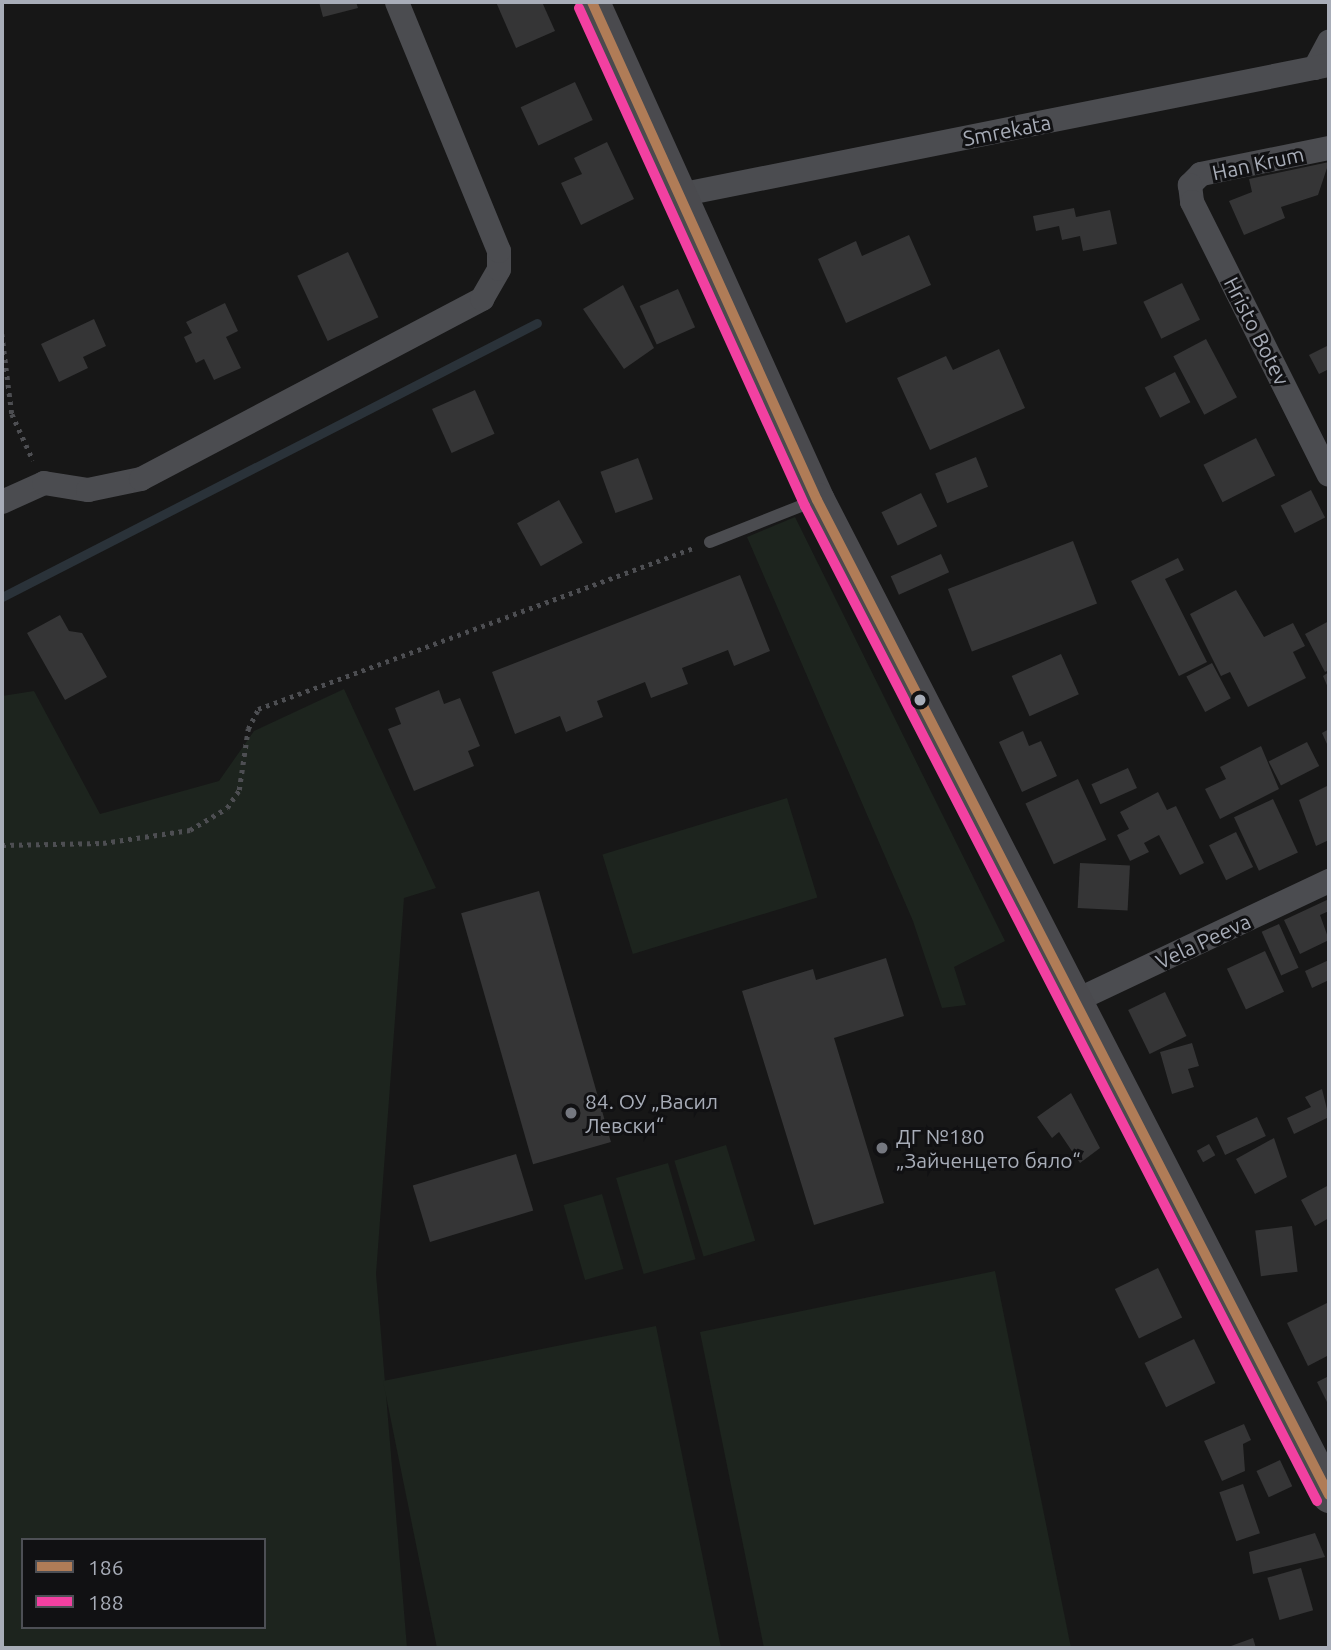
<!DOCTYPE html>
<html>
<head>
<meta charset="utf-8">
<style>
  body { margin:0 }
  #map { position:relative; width:1331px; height:1650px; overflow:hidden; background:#171717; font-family:Ubuntu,sans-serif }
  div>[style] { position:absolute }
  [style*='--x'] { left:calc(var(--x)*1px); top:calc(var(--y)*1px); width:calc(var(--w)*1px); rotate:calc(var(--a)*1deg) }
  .green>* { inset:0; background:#1d241e; transform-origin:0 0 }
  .stream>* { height:9px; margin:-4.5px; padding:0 4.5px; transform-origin:4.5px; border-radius:4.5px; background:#2a3239 }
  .building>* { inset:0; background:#353536; transform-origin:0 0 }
  .path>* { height:4.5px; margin-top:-2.25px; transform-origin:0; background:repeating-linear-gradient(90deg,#4d4e52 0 3.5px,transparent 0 8.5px) }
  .lane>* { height:12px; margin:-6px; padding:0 6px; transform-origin:6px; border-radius:6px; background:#4b4c50 }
  .street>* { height:24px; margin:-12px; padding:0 12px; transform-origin:12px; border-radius:12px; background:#4b4c50 }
  .secondary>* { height:35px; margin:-17.5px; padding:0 17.5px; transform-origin:17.5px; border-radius:17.5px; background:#4a4a4e }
  .bus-1>* { height:10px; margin:-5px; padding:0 5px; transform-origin:5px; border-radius:5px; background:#b07c57 }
  .bus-2>* { height:10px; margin:-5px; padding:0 5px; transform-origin:5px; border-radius:5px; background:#f240a1 }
  .dots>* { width:19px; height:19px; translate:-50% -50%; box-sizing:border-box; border:4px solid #111113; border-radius:50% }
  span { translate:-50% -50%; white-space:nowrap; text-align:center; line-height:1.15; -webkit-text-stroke:6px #111113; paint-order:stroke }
  .street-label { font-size:21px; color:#a8adb8 }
  .poi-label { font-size:21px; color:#a8adb8 }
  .left { translate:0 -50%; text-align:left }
  .frame { position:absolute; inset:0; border:4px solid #a8adb8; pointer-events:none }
  .legend { position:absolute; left:21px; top:1538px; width:245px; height:91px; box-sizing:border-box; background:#111113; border:2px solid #4d4f55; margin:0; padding:9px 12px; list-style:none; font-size:21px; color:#a8adb8 }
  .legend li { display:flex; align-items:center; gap:14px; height:35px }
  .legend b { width:35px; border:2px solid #4d4f55 }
</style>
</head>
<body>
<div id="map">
  <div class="green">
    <i style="clip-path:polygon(795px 517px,1005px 941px,954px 967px,966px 1005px,942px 1008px,913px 921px,747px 537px)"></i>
    <i style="clip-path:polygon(evenodd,344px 689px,436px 888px,404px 898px,376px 1274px,407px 1648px,2px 1648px,2px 696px,34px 691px,100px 814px,219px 781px,254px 731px,344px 689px,23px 1540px,264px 1540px,264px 1627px,23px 1627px,23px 1540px)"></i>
    <i style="left:787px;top:798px;width:104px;height:193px;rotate:73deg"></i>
    <i style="left:726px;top:1145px;width:100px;height:54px;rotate:73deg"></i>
    <i style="left:668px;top:1163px;width:100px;height:54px;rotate:74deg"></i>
    <i style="left:602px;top:1194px;width:78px;height:40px;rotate:74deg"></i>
    <i style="clip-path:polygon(995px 1271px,1071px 1648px,764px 1648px,700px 1332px)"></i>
    <i style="clip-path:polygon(656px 1326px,721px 1648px,437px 1648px,383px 1381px)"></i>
  </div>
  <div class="stream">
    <i style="--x:2;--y:597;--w:601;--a:-27.12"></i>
  </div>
  <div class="building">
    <i style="clip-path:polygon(319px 2px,356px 2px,358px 8px,323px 17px)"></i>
    <i style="clip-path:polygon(496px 2px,542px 2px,555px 31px,516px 48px)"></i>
    <i style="left:575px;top:82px;width:42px;height:60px;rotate:65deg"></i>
    <i style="clip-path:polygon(607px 142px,634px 199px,581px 225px,561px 183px,582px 174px,574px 158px)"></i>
    <i style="clip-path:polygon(1329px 162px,1318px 195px,1281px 207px,1285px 218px,1244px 235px,1229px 201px,1252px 192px,1249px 179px)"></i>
    <i style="clip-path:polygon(1074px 208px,1076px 217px,1110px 210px,1117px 244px,1083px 251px,1080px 236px,1062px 240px,1059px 226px,1036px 231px,1033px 216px)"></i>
    <i style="clip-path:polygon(909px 235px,931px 285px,846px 323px,818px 259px,856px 241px,862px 256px)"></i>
    <i style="left:348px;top:252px;width:72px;height:56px;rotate:65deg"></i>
    <i style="left:1182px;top:283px;width:41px;height:43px;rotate:64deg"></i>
    <i style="clip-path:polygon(623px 285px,654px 348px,624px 369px,583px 309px)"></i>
    <i style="left:678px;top:289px;width:42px;height:42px;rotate:66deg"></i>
    <i style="clip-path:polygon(225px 303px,238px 331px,226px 337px,241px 368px,214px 380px,204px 359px,196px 363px,184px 337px,192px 333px,186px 322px)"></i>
    <i style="clip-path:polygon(94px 319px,106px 346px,83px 357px,88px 368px,59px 382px,41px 344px)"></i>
    <i style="left:1206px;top:339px;width:66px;height:37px;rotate:62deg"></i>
    <i style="clip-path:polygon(1329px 345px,1329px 369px,1319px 374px,1309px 355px)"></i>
    <i style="clip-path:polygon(999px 349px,1025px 408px,930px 450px,897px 378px,946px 356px,953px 370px)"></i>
    <i style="left:1175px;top:372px;width:34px;height:34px;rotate:63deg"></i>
    <i style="left:475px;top:390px;width:48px;height:47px;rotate:66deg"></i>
    <i style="left:1256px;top:438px;width:42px;height:59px;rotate:63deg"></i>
    <i style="left:976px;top:457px;width:32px;height:44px;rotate:68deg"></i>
    <i style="left:638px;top:458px;width:44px;height:40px;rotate:70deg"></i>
    <i style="left:1311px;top:490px;width:31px;height:34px;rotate:63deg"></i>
    <i style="left:921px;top:493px;width:37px;height:44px;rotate:64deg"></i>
    <i style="left:559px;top:500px;width:49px;height:48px;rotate:61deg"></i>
    <i style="left:1073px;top:541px;width:67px;height:134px;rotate:69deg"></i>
    <i style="left:941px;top:554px;width:20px;height:55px;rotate:66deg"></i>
    <i style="clip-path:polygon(1178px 558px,1184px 570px,1165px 579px,1207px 662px,1179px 676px,1131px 581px)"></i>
    <i style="clip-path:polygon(740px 575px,770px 651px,734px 666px,728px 650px,682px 668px,688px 684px,651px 698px,645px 682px,597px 701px,603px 717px,566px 732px,560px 716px,515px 734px,492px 672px)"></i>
    <i style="clip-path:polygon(1236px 590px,1264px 637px,1293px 623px,1305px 646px,1293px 652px,1306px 678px,1248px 707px,1230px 672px,1221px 676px,1190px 614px)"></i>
    <i style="clip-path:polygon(60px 615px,69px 631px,82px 633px,107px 677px,65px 700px,27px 633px)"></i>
    <i style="clip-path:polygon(1329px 621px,1329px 670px,1325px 672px,1305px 634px)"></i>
    <i style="left:1061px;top:654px;width:44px;height:54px;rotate:66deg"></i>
    <i style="left:1212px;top:663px;width:40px;height:29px;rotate:62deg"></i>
    <i style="clip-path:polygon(1329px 672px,1329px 690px,1323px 676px)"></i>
    <i style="clip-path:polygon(439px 690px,444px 704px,460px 698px,480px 746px,468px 751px,474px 766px,414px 791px,388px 729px,401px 724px,395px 708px)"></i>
    <i style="clip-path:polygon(1329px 729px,1329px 743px,1327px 744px,1322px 733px)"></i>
    <i style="clip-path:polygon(1023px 731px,1029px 746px,1041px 741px,1057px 776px,1022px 792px,999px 742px)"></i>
    <i style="left:1307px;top:742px;width:27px;height:43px;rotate:63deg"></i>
    <i style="clip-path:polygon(1261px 746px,1279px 789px,1220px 819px,1205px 789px,1226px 779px,1220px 767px)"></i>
    <i style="left:1128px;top:768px;width:22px;height:40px;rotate:66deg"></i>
    <i style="left:1078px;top:779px;width:67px;height:58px;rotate:65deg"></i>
    <i style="clip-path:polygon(1329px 785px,1329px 840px,1316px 846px,1299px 800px)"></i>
    <i style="clip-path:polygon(1158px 792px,1167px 810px,1176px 806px,1204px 863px,1180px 875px,1159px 835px,1144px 843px,1149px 852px,1130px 861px,1117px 835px,1129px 829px,1120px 812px)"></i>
    <i style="left:1273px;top:799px;width:59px;height:43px;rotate:65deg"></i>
    <i style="left:1236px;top:832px;width:39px;height:30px;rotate:64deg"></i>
    <i style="left:1080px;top:863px;width:50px;height:45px;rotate:3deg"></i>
    <i style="left:539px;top:891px;width:261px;height:81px;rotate:74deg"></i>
    <i style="clip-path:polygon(1329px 899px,1329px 911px,1320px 915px,1329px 940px,1300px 954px,1284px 920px)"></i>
    <i style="left:1279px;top:924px;width:48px;height:19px;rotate:66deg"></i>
    <i style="left:1265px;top:951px;width:45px;height:42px;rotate:65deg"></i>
    <i style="clip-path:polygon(886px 958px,904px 1016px,834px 1038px,884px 1203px,814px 1225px,742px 991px,813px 969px,816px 980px)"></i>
    <i style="clip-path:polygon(1329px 960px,1329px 980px,1312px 988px,1305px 971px)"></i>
    <i style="left:1165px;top:992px;width:49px;height:41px;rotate:64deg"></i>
    <i style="clip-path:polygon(1192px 1043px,1199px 1066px,1188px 1069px,1194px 1087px,1172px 1094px,1160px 1052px)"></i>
    <i style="clip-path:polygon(1322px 1089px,1329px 1117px,1294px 1134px,1287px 1118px,1311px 1107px,1305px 1097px)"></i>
    <i style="clip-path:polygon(1071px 1093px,1100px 1148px,1080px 1163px,1059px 1132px,1052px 1138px,1037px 1117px)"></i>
    <i style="left:1257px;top:1117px;width:21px;height:45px;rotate:65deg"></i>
    <i style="clip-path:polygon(1274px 1138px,1287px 1177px,1255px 1194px,1236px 1159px)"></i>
    <i style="left:1209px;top:1144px;width:13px;height:14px;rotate:61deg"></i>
    <i style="left:516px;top:1154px;width:59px;height:108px;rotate:73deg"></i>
    <i style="clip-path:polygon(1329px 1185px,1329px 1218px,1315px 1226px,1301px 1200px)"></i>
    <i style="left:1292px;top:1226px;width:46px;height:37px;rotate:83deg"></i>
    <i style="left:1158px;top:1268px;width:55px;height:48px;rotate:64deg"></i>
    <i style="clip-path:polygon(1329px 1302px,1329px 1355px,1308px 1366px,1287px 1323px)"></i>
    <i style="left:1194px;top:1339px;width:49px;height:55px;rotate:64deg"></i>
    <i style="clip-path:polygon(1329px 1376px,1329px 1406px,1317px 1382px)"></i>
    <i style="clip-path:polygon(1244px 1424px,1251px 1440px,1243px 1444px,1245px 1471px,1222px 1481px,1204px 1441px)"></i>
    <i style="left:1280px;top:1460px;width:29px;height:26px;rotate:65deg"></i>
    <i style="left:1243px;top:1484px;width:52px;height:25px;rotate:71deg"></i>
    <i style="clip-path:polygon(1315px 1533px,1325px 1557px,1253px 1574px,1249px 1552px)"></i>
    <i style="left:1301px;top:1568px;width:44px;height:35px;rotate:74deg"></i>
    <i style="clip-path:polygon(1253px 1638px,1256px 1648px,1232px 1648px,1231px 1646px)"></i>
  </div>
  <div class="path">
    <i style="--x:2;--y:334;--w:81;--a:82.9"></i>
    <i style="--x:12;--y:414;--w:51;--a:65.5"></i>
    <i style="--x:2;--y:845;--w:101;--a:-1.1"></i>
    <i style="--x:103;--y:843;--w:88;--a:-8.5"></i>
    <i style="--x:190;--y:830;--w:43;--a:-30.7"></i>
    <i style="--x:227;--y:808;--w:22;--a:-56"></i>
    <i style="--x:239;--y:790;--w:62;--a:-81.6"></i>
    <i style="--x:248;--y:729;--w:22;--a:-63"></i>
    <i style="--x:258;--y:709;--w:464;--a:-20.3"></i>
  </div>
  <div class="lane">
    <i style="--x:710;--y:542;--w:114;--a:-21.6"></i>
  </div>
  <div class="street">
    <i style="--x:1315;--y:68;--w:30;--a:-62"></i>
    <i style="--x:1329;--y:148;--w:131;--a:168.5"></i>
    <i style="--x:1201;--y:174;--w:16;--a:135"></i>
    <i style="--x:1190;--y:185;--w:17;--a:83"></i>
    <i style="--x:1192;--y:202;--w:305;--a:63.4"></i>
    <i style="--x:684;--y:194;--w:658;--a:-11.31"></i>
    <i style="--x:2;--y:502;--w:46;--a:-24.3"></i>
    <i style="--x:44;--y:483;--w:45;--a:9"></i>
    <i style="--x:88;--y:490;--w:54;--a:-11.7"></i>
    <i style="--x:141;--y:479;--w:386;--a:-27.8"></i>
    <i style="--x:482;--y:299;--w:34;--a:-60"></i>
    <i style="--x:499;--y:269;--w:18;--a:-90"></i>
    <i style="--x:499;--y:251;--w:269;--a:-112.3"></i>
    <i style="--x:1077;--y:1000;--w:279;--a:-25.3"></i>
  </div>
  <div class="secondary">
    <i style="--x:592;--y:2;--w:546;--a:65.69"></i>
    <i style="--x:817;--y:500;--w:1119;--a:62.77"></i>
  </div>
  <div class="bus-1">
    <i style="--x:592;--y:2;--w:546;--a:65.69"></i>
    <i style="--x:817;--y:500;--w:1119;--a:62.77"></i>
  </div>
  <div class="bus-2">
    <i style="--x:579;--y:8;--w:547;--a:65.59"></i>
    <i style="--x:805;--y:506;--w:1119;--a:62.77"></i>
  </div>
  <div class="dots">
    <i style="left:920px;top:700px;background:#a8adb8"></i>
    <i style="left:571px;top:1113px;background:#757880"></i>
    <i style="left:882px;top:1148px;background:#757880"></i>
  </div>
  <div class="street-label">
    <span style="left:1007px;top:130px;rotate:-11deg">Smrekata</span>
    <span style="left:1258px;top:163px;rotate:-12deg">Han Krum</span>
    <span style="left:1257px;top:331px;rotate:63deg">Hristo Botev</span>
    <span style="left:1203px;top:941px;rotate:-25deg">Vela Peeva</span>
  </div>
  <div class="poi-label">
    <span class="left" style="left:585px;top:1113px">84. ОУ „Васил<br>Левски“</span>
    <span class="left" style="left:896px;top:1148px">ДГ №180<br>„Зайченцето бяло“</span>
  </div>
  <div class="frame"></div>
  <ul class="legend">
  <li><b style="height:9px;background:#b07c57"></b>186</li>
  <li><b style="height:9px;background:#f240a1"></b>188</li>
  </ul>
</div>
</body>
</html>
